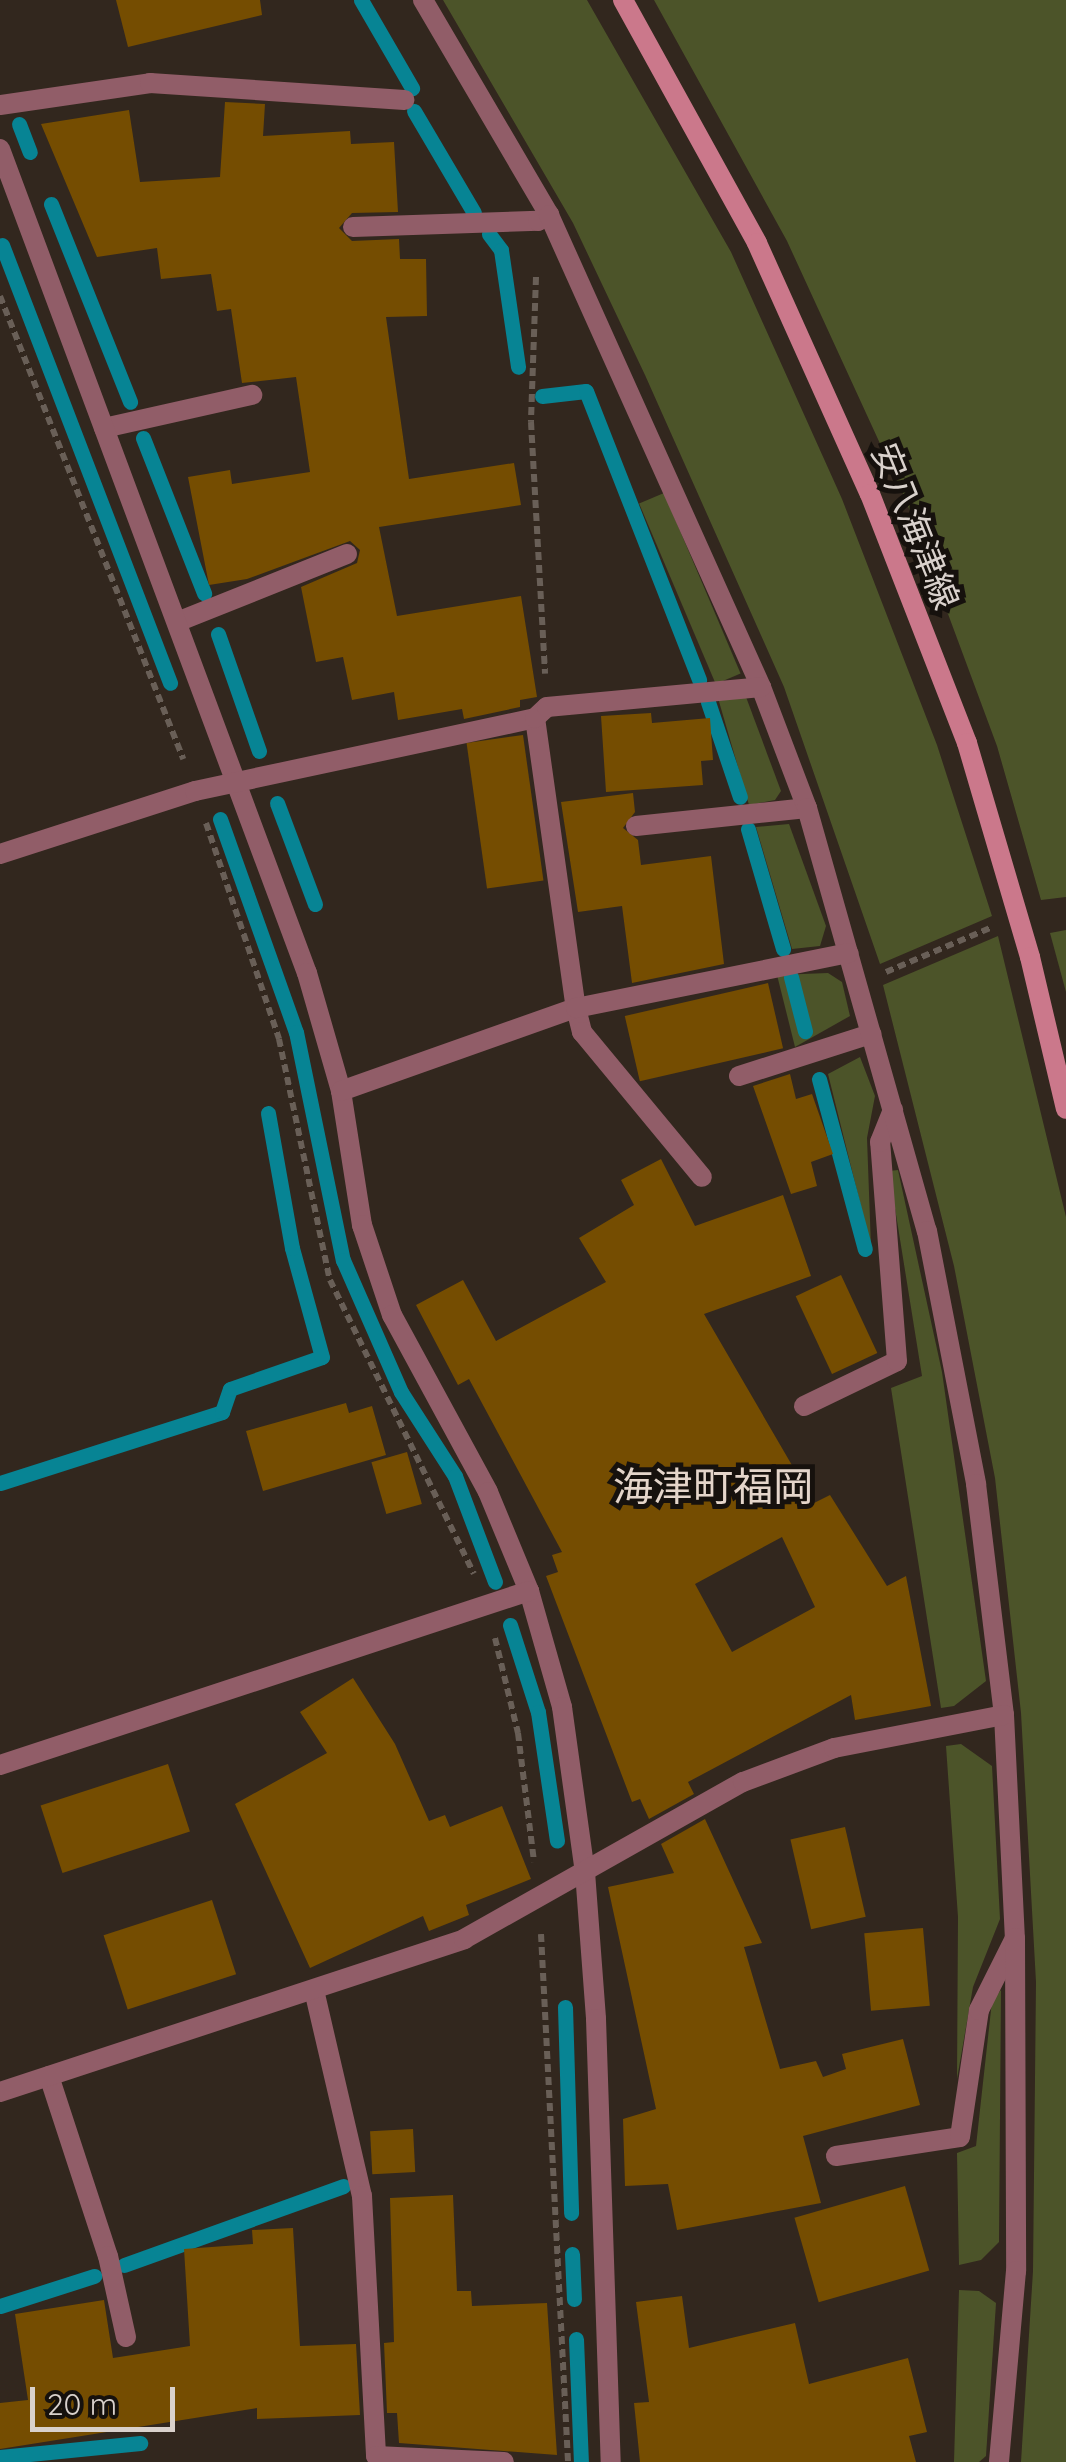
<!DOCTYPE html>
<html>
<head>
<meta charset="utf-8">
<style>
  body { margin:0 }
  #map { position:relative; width:1066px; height:2462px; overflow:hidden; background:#32271e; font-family:Quicksand,"Noto Sans JP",sans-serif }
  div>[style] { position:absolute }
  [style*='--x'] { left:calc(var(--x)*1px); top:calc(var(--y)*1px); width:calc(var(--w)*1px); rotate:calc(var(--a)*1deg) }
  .green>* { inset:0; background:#4c5429; transform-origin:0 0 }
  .stream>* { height:15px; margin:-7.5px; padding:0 7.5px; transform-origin:7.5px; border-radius:7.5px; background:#078494 }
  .building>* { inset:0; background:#754d01; transform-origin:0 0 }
  .path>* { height:6px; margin-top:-3px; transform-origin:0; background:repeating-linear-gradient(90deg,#695f57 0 8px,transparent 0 13px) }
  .lane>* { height:20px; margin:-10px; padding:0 10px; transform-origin:10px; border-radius:10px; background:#915d68 }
  .street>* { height:20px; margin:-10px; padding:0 10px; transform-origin:10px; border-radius:10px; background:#915d68 }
  .secondary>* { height:20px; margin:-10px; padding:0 10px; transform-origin:10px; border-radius:10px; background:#cb788b }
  span { translate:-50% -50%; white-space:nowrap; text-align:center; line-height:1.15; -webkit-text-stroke:10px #16110d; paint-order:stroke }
  .street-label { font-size:35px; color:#d9d1cc }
  .quarter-label { font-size:40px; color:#e4d5ca }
  .scale { position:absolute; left:30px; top:2387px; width:145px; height:45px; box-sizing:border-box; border:5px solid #d9d1cc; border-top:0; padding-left:12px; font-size:30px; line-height:35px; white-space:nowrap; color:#d9d1cc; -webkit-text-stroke:8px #16110d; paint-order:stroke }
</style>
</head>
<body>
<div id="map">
  <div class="green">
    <i style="clip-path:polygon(443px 0,587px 0,731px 252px,842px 499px,937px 745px,992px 916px,880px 964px,784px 687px,645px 375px,573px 223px)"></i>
    <i style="clip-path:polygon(654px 0,1066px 0,1066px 897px,1041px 900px,997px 746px,905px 498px,787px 241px)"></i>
    <i style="left:664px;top:493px;width:196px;height:27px;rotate:67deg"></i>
    <i style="clip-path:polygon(746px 697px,781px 791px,775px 800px,749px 805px,718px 698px)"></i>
    <i style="clip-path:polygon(789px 824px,826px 926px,820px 946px,792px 949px,756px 827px)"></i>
    <i style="clip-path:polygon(1066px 930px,1066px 992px,1050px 933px)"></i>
    <i style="clip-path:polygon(998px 936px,1066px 1217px,1066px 2462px,1021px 2462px,1033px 2271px,1036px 1982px,1021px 1713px,995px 1478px,954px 1266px,883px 985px)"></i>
    <i style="clip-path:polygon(828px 973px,842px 982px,850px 1016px,795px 1047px,777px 975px)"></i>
    <i style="clip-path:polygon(860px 1057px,875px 1096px,867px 1138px,871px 1247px,828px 1074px)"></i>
    <i style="clip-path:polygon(898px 1170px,942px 1372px,986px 1681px,954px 1706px,941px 1708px,891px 1388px,922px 1376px,889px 1171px)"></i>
    <i style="clip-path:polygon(961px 1744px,992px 1766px,1000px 1919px,973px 1987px,957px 2079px,958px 1917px,946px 1746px)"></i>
    <i style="clip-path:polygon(1001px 1990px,999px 2242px,981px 2260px,959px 2265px,957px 2153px,976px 2146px,992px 2001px)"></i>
    <i style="clip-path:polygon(959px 2290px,979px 2291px,996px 2303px,986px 2456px,979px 2462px,954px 2462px)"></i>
  </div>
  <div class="stream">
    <i style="--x:361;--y:0;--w:102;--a:59.9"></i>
    <i style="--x:414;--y:111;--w:118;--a:59.5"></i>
    <i style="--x:19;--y:124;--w:30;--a:69"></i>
    <i style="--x:51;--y:204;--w:213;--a:68.2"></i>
    <i style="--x:489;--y:234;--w:20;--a:53"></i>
    <i style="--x:501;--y:250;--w:118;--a:81.7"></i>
    <i style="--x:2;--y:245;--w:469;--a:69"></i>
    <i style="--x:542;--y:396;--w:44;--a:-6.5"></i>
    <i style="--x:586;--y:391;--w:310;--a:68.6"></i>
    <i style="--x:143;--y:438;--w:167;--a:68.5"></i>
    <i style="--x:218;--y:634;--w:124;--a:70.7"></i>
    <i style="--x:708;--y:702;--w:100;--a:71.4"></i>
    <i style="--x:277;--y:803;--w:108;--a:69.4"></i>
    <i style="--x:220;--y:819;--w:226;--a:70.4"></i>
    <i style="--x:296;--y:1032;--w:233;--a:78.4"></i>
    <i style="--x:343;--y:1260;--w:144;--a:66.3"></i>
    <i style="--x:401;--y:1392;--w:100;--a:57.3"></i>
    <i style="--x:455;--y:1476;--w:113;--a:69.3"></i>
    <i style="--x:748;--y:829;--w:125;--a:73.7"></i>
    <i style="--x:791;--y:977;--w:56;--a:75.5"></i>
    <i style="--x:819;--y:1079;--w:176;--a:74.9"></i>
    <i style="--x:0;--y:1483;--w:233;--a:-17.7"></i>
    <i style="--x:222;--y:1412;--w:24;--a:-71"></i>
    <i style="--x:230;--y:1389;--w:97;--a:-19.2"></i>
    <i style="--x:322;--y:1357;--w:113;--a:-105.4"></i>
    <i style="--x:292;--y:1248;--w:137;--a:-100.1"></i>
    <i style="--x:510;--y:1625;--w:91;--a:72.2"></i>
    <i style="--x:538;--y:1712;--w:130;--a:81.6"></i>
    <i style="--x:565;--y:2007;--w:206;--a:88.3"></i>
    <i style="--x:572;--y:2254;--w:45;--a:87.5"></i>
    <i style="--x:124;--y:2265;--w:233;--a:-19.8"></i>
    <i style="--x:0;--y:2306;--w:99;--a:-17.7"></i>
    <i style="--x:576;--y:2339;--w:123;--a:87.7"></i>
    <i style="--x:0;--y:2457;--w:141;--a:-5.7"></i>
  </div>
  <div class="building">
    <i style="clip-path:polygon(116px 0,260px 0,262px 15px,128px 47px)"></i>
    <i style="clip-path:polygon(225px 102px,265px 104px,263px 136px,350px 131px,351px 144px,394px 142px,398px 212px,352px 213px,339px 228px,352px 241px,399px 239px,400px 259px,426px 259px,427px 316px,386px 317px,409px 479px,514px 463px,521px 505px,379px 527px,397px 616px,521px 596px,537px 697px,520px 700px,520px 707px,464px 719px,462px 709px,398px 720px,394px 692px,352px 700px,343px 657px,316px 662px,301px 587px,357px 563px,360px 550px,350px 541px,247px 579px,209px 585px,188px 477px,230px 470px,232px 484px,310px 472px,296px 377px,242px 383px,231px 309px,217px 311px,211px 274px,161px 279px,157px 248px,97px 257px,41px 124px,129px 110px,140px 182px,220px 177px)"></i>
    <i style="clip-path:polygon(651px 713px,652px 723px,710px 718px,713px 760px,701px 761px,703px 785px,606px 792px,601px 716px)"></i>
    <i style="left:523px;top:735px;width:147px;height:57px;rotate:82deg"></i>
    <i style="clip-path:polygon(633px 793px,635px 812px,623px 828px,638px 840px,641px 865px,711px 856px,724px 964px,632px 983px,622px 906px,578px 912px,561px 802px)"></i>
    <i style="left:768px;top:983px;width:67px;height:147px;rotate:77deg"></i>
    <i style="clip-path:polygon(790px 1074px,796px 1099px,812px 1094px,833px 1154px,811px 1162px,817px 1186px,791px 1194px,753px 1086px)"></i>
    <i style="clip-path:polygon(evenodd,661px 1159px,695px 1226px,783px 1195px,811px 1276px,704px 1314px,814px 1503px,830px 1495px,887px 1586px,906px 1576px,931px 1706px,855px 1720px,851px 1695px,688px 1782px,694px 1794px,649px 1819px,640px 1799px,632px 1802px,546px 1576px,558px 1572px,552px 1555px,562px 1552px,469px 1379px,458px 1385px,416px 1305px,463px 1280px,496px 1341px,606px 1282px,579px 1238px,634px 1205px,621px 1180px,661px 1159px,782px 1537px,815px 1607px,732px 1652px,695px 1584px,782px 1537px)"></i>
    <i style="left:841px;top:1275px;width:86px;height:50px;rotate:65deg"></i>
    <i style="clip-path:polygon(346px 1403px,349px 1413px,372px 1406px,386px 1455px,263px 1491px,246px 1431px)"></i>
    <i style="left:407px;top:1452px;width:54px;height:37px;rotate:74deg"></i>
    <i style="clip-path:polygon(353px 1678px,395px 1744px,429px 1821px,445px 1815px,450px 1827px,502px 1806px,531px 1879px,466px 1905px,469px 1915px,429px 1931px,423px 1916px,310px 1968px,235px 1804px,327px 1753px,300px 1712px)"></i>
    <i style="left:168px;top:1764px;width:71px;height:134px;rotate:72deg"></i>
    <i style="clip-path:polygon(705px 1819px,762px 1943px,744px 1947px,780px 2069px,816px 2061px,823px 2077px,846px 2069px,842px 2054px,903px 2039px,920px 2105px,803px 2136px,821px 2203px,677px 2230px,668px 2184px,625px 2186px,623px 2119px,656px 2109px,608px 1887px,674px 1873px,661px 1844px)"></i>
    <i style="left:845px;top:1827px;width:92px;height:56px;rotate:77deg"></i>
    <i style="left:212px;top:1900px;width:78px;height:114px;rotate:72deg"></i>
    <i style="left:923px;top:1928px;width:78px;height:59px;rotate:85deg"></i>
    <i style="left:413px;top:2129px;width:43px;height:43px;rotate:87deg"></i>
    <i style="left:905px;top:2186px;width:88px;height:115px;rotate:74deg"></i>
    <i style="clip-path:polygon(453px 2195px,457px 2291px,471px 2291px,472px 2306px,547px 2303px,557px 2455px,399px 2443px,397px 2413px,387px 2413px,384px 2343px,394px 2342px,390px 2198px)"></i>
    <i style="clip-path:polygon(293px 2228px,300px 2346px,356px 2344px,360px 2415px,257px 2419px,257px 2408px,0 2449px,0 2403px,28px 2400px,15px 2314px,104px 2300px,113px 2358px,190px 2346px,184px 2249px,253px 2244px,252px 2230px)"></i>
    <i style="clip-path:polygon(682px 2296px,689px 2348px,795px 2323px,809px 2384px,908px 2358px,927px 2432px,909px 2436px,916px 2462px,640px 2462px,634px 2403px,649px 2402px,636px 2302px)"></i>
  </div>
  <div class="path">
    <i style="--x:536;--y:277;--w:145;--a:92"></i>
    <i style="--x:531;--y:422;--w:252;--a:86.8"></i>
    <i style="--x:0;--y:296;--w:498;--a:68.4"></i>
    <i style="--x:206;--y:823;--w:228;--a:71.3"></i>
    <i style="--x:279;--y:1039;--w:246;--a:78.1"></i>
    <i style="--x:330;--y:1280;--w:327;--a:63.9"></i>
    <i style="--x:886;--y:972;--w:113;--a:-22.9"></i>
    <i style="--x:495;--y:1638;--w:98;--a:76.4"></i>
    <i style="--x:518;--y:1733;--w:130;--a:82.9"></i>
    <i style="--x:541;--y:1934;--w:529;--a:87.07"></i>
  </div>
  <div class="lane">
    <i style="--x:353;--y:227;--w:185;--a:-1.9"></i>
    <i style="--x:538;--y:221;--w:13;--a:-29"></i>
    <i style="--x:104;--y:428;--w:152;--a:-12.6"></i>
    <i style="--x:177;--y:622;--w:183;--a:-21.8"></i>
    <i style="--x:636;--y:826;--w:172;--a:-6"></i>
    <i style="--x:576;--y:1008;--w:25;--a:76"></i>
    <i style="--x:582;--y:1032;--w:188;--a:50.4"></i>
    <i style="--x:739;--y:1076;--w:139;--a:-17.7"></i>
    <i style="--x:804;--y:1406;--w:103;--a:-25.8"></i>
    <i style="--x:897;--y:1361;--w:220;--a:-94.4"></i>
    <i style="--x:880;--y:1142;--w:35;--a:-68"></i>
    <i style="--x:49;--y:2076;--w:189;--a:71.9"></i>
    <i style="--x:108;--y:2256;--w:83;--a:77.5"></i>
    <i style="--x:836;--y:2156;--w:125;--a:-8.7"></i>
    <i style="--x:960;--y:2137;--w:128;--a:-81.5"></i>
    <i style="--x:979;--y:2010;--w:80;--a:-63.4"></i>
  </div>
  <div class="street">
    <i style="--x:423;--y:0;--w:249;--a:59.6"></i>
    <i style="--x:549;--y:215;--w:517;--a:65.81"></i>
    <i style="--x:761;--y:687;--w:129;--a:69.2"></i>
    <i style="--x:807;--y:808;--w:440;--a:74.2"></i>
    <i style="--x:927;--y:1231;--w:258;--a:79"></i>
    <i style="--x:976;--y:1484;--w:233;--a:83.1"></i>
    <i style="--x:1004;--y:1715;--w:223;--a:87.2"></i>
    <i style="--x:1015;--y:1938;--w:333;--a:89.8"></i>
    <i style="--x:1016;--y:2271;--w:192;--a:95.1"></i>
    <i style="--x:0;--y:105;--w:152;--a:-8.3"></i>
    <i style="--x:150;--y:83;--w:255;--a:3.8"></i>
    <i style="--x:0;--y:149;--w:879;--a:69.57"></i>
    <i style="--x:307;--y:973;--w:123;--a:73.9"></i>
    <i style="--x:341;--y:1091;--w:136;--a:81.1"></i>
    <i style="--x:362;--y:1225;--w:95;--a:71.6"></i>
    <i style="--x:392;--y:1315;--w:201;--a:61.5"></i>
    <i style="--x:488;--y:1492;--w:107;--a:67.5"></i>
    <i style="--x:529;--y:1591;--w:121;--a:74.1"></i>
    <i style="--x:562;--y:1707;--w:167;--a:82.1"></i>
    <i style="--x:585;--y:1872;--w:147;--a:85.7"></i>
    <i style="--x:596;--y:2019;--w:443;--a:88.1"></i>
    <i style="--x:535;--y:718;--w:293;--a:82"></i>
    <i style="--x:0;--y:854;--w:205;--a:-17.9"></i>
    <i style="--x:195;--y:791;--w:348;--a:-12.1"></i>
    <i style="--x:535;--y:718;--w:16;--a:-43"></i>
    <i style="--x:547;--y:707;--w:215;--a:-5.3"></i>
    <i style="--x:341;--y:1091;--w:249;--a:-19.5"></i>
    <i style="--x:576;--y:1008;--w:278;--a:-11.4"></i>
    <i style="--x:0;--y:1765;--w:557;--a:-18.21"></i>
    <i style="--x:314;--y:1990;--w:212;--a:76.9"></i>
    <i style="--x:362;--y:2196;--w:260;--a:86.9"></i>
    <i style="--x:376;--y:2456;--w:128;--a:2.7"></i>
    <i style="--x:0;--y:2092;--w:489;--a:-18.2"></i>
    <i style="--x:464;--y:1939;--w:320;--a:-29.4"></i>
    <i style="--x:743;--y:1782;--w:97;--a:-20.5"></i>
    <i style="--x:834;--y:1748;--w:173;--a:-11"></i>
  </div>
  <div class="secondary">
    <i style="--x:623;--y:0;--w:277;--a:61.1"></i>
    <i style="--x:757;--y:243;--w:275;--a:65.8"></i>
    <i style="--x:870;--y:494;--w:267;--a:68.7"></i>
    <i style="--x:967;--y:743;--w:223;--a:73.6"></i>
    <i style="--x:1030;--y:957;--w:156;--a:76.7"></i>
  </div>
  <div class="street-label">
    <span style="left:916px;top:526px;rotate:68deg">安八海津線</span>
  </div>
  <div class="quarter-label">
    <span style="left:713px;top:1486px">海津町福岡</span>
  </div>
  <div class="scale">20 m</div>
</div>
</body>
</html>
